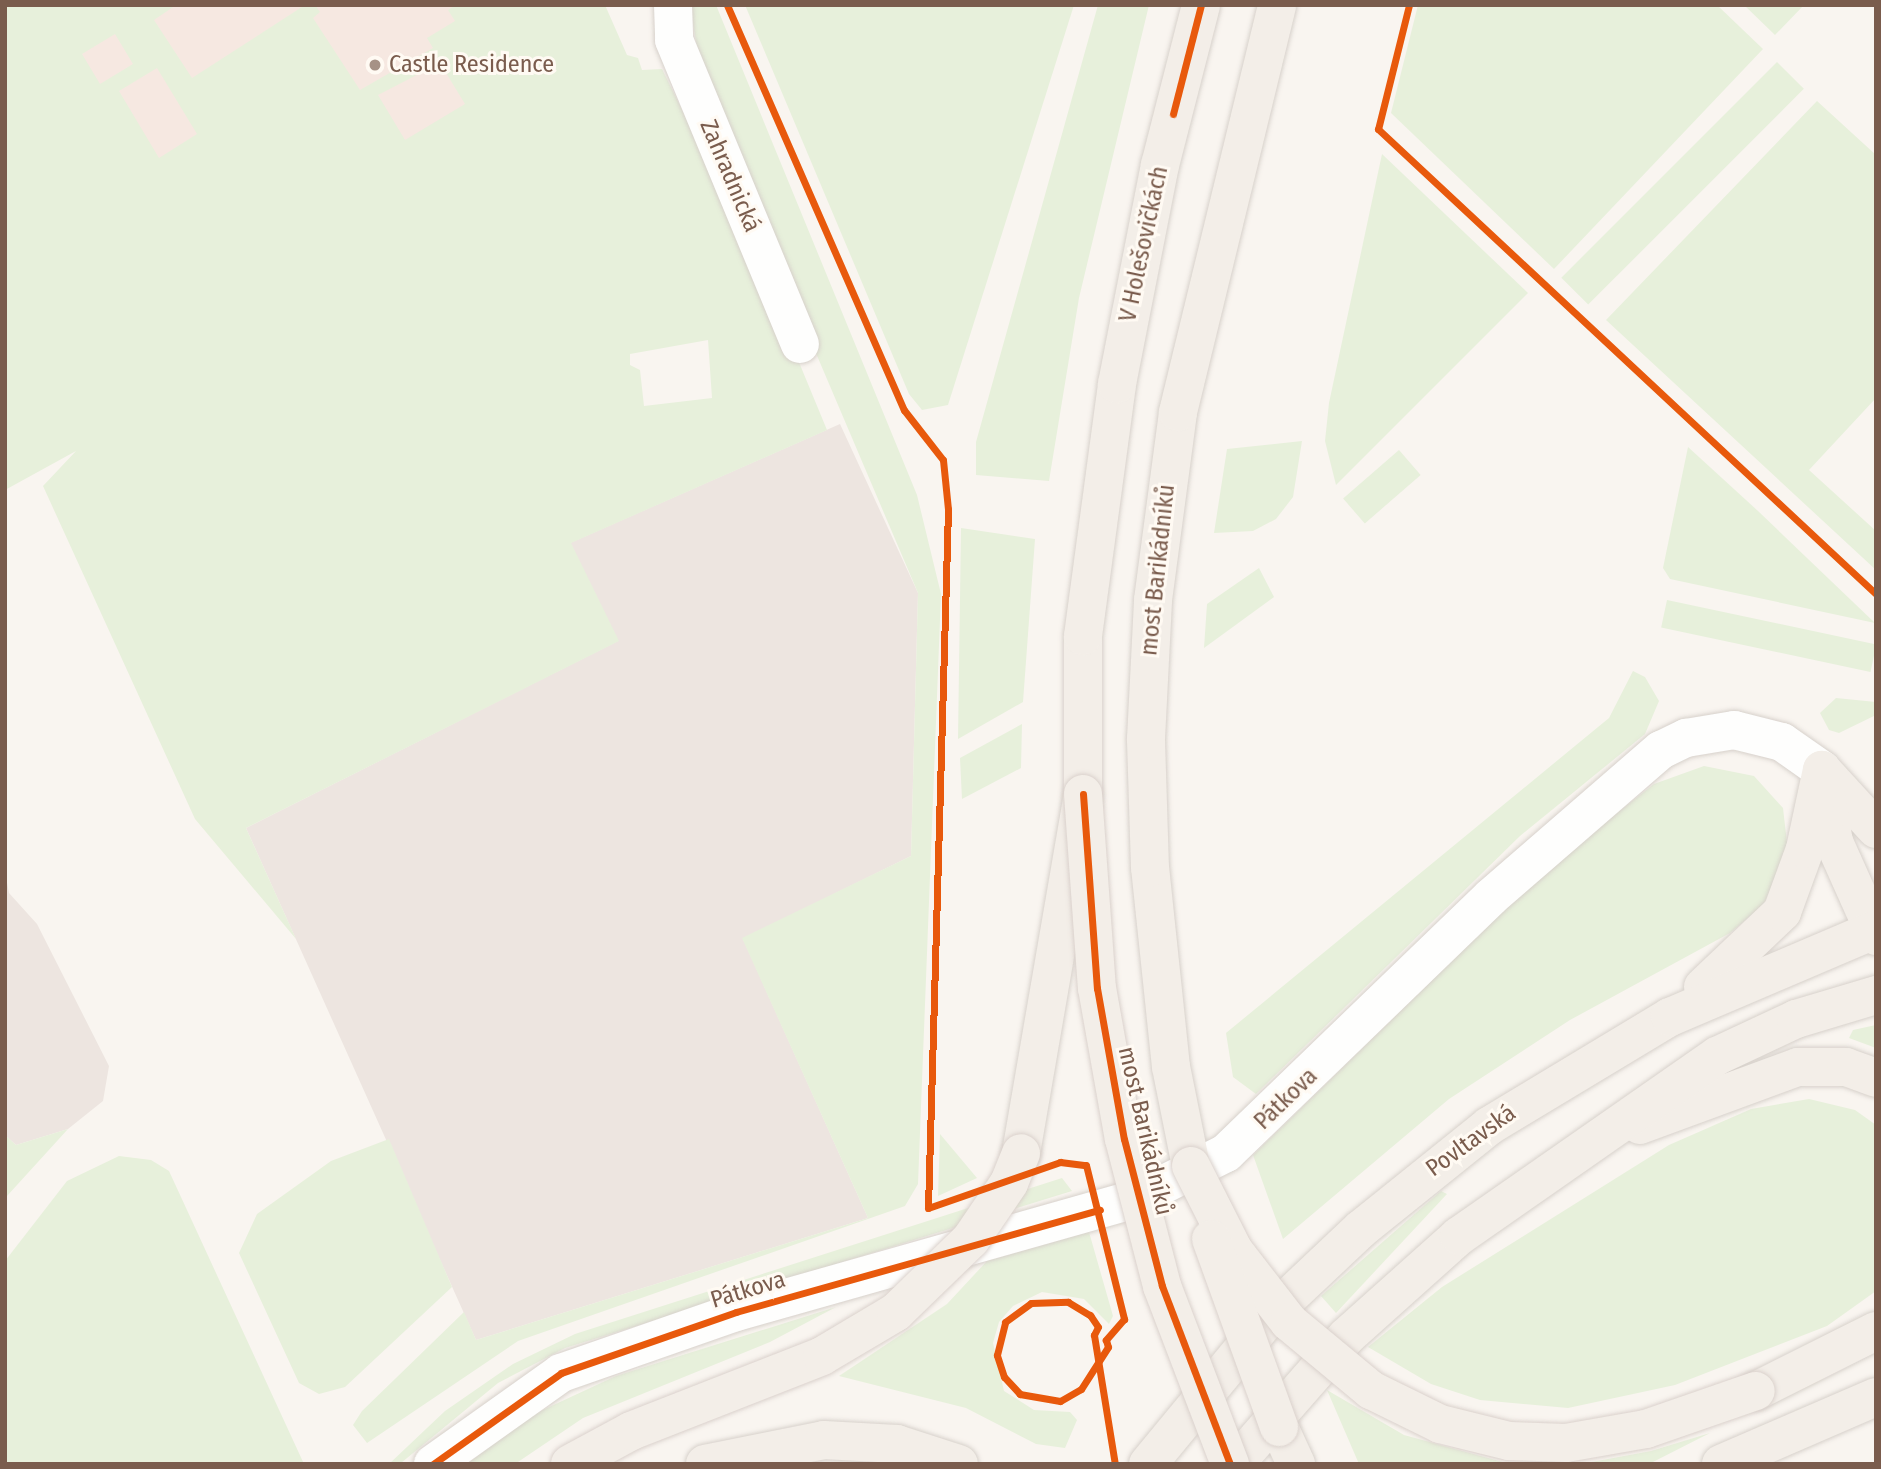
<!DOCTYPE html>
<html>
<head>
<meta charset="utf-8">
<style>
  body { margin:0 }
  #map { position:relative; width:1881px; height:1469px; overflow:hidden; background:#f9f5f0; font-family:"Fira Sans Condensed",sans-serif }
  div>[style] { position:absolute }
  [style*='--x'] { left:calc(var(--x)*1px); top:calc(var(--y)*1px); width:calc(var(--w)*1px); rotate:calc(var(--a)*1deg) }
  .commercial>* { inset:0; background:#f6e8e1 }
  .industrial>* { inset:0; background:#ede5e0 }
  .green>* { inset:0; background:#e7f0db; transform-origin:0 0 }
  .roads { filter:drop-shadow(0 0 2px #d7d1cb) drop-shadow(0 0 2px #d7d1cb) }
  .minor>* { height:38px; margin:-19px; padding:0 19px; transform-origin:19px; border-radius:19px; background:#fefefd }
  .major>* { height:38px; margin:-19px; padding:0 19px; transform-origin:19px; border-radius:19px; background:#f3eee8 }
  .bridges { filter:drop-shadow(0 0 2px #dad1cc) drop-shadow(0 0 2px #dad1cc) }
  .major-bridge>* { height:38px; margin:-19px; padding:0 19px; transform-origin:19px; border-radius:19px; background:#f3eee8 }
  .cycleway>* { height:7px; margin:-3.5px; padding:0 3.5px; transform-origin:3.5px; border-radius:3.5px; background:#e8590c }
  .dots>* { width:19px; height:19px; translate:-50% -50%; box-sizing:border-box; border:4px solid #fffaf3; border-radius:50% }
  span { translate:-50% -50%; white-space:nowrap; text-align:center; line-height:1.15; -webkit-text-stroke:6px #fffaf3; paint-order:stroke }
  .poi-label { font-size:24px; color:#7a5c4d }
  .left { translate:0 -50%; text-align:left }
  .street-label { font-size:24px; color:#7a5c4d }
  .frame { position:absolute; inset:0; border:7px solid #7a5c4d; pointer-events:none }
</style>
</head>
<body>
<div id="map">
  <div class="commercial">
    <i style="clip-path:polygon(40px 5px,592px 5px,515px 115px,231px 293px)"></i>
  </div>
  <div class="industrial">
    <i style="clip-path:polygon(840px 424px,918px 593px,911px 856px,743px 939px,868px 1218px,476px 1340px,246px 828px,618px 641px,570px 543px)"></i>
    <i style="clip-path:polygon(5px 872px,9px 893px,37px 924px,109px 1066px,103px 1101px,68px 1129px,16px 1145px,5px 1135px)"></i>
  </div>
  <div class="green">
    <i style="clip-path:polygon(evenodd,5px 5px,176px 5px,154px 20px,192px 78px,305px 5px,315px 5px,320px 12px,313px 18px,360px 90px,433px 48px,427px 38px,455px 21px,448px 10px,456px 5px,605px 5px,627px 55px,638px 58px,642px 70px,662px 69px,760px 268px,827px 430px,571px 543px,619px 641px,246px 828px,296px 939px,195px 819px,43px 486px,76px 451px,5px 490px,5px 5px,115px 34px,133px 64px,100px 84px,82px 54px,115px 34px,5px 5px,440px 63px,465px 104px,405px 140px,378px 95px,440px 63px,5px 5px,157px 68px,197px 134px,159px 158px,119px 91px,157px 68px,5px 5px,708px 340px,712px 398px,644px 406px,640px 370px,630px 365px,630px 354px,708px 340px)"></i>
    <i style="clip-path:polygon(690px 5px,716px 5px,917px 495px,941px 594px,918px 1184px,905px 1206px,518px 1341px,367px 1443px,353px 1425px,362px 1411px,464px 1312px,476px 1340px,868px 1218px,742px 938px,911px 856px,918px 593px,704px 90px)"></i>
    <i style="clip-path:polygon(745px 5px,1074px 5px,948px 405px,922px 410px,909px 394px)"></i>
    <i style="clip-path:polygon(1098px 5px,1149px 5px,1079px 298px,1049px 481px,976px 475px,976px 442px)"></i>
    <i style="clip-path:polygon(1418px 5px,1717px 5px,1763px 49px,1554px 269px,1391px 113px)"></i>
    <i style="clip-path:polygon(1744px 5px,1804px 5px,1775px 35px)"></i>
    <i style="left:1777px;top:62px;width:38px;height:305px;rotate:45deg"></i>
    <i style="clip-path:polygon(1817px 101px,1876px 155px,1876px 398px,1809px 470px,1876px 531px,1876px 570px,1606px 320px)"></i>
    <i style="clip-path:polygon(1382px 154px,1528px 293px,1336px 485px,1325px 441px,1329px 403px)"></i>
    <i style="clip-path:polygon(1302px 441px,1293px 497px,1276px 519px,1253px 531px,1214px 533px,1227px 449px)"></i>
    <i style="clip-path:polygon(1688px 447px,1758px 511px,1875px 623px,1670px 579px,1663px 568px)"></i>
    <i style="left:1399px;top:450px;width:33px;height:74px;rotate:49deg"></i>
    <i style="clip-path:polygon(961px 528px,1035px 539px,1023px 702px,958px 739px)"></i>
    <i style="clip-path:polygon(1259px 568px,1274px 597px,1204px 648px,1207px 604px)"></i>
    <i style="left:1667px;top:600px;width:214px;height:28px;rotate:12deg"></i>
    <i style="clip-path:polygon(1633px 671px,1645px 677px,1659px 701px,1645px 734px,1520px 836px,1256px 1094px,1233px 1077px,1226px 1033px,1609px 718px)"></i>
    <i style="clip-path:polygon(1836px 698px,1876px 702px,1876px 715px,1839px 733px,1829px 730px,1820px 713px)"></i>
    <i style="clip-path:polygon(1022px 724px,1021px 768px,962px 799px,960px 758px)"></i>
    <i style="clip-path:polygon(1704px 766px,1754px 776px,1783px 808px,1788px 852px,1763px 905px,1730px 933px,1570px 1020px,1449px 1099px,1283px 1239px,1253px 1155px,1547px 868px,1654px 784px)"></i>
    <i style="clip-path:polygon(1876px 1025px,1876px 1048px,1849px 1038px,1853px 1030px)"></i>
    <i style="clip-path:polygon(1809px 1099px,1855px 1110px,1876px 1125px,1876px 1291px,1827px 1326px,1675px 1385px,1568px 1408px,1480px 1400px,1431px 1384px,1368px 1347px,1442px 1287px,1669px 1145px,1751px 1109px)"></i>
    <i style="clip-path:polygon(68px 1129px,7px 1196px,5px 1198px,5px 1135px,16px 1145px)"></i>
    <i style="clip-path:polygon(940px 1134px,977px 1178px,938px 1196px)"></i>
    <i style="clip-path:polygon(389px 1139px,452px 1287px,345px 1387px,319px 1394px,299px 1383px,239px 1253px,257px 1214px,331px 1161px)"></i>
    <i style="clip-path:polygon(119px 1156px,151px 1160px,169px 1171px,304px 1464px,5px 1464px,5px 1261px,67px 1181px)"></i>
    <i style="clip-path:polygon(1062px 1178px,1072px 1191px,565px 1348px,498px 1383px,401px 1463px,389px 1464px,445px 1411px,513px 1364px,575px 1334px)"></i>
    <i style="clip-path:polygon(1441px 1191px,1447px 1194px,1336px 1313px,1321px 1296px)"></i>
    <i style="clip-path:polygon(1089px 1232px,1113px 1316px,1109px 1324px,1084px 1299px,1042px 1292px,1013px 1306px,999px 1322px,993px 1343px,1004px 1391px,1034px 1410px,1070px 1412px,1077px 1420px,1065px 1448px,1036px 1444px,966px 1408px,839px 1376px,947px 1304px,987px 1261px)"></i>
    <i style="clip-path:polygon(836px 1307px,770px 1342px,583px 1418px,515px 1464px,467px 1464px,532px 1415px,616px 1376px)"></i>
    <i style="clip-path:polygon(1327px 1390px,1404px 1435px,1510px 1464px,1359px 1464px)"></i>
    <i style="clip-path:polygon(1710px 1433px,1649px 1464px,1581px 1464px,1651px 1451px)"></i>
  </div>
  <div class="roads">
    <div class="minor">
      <i style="--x:673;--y:5;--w:35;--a:88"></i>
      <i style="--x:674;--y:40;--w:329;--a:67.5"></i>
      <i style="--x:433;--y:1464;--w:157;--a:-35.4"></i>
      <i style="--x:561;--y:1373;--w:185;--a:-19.2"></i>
      <i style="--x:736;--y:1312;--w:412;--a:-15.8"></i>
      <i style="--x:1133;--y:1200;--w:104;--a:-26.8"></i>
      <i style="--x:1226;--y:1153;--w:368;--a:-44"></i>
      <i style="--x:1491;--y:897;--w:225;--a:-40.9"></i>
      <i style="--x:1661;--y:750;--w:28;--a:-26"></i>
      <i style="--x:1686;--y:738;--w:49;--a:-9.5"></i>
      <i style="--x:1734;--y:730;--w:49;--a:14"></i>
      <i style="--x:1782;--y:742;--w:49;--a:35"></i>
    </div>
    <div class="major">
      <i style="--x:1822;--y:770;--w:80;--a:47.5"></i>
      <i style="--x:1825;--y:790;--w:53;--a:80.2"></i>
      <i style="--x:1834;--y:842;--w:103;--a:65.9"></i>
      <i style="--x:1703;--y:987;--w:109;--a:-43.5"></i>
      <i style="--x:1782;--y:912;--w:67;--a:-69.9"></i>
      <i style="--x:1805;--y:849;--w:81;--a:-77.9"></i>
      <i style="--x:1640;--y:1125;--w:168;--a:-20.2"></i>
      <i style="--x:1798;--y:1067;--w:48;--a:0"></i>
      <i style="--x:1846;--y:1067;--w:32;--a:20"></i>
      <i style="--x:1021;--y:1153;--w:364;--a:-80.2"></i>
      <i style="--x:1083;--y:794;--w:158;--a:-90"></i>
      <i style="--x:1083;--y:636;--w:254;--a:-82.3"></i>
      <i style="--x:1117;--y:384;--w:223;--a:-78.9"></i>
      <i style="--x:1160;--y:165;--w:165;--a:-75.6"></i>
      <i style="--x:1191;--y:1166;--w:101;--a:-101.4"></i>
      <i style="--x:1171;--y:1067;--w:200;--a:-96"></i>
      <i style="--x:1150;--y:868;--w:129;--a:-91.8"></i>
      <i style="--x:1146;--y:739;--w:139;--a:-87.1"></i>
      <i style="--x:1153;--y:600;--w:190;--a:-82.4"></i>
      <i style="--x:1178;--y:412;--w:419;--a:-76.3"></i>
      <i style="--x:1756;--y:1391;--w:134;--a:-26.6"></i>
      <i style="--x:1279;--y:1427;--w:41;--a:65.3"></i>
      <i style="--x:705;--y:1464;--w:121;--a:-11.4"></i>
      <i style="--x:824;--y:1440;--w:73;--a:3.1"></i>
      <i style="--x:897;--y:1444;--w:65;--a:17.9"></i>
      <i style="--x:1148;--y:1464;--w:198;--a:-50.5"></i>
      <i style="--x:1274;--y:1311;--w:120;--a:-43.3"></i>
      <i style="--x:1361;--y:1229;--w:164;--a:-38.8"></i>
      <i style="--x:1489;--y:1126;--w:211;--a:-31.1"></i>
      <i style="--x:1670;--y:1017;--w:224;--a:-23.1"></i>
      <i style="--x:1235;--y:1464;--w:169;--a:-48.8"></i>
      <i style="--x:1346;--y:1337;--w:152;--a:-41.8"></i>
      <i style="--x:1459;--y:1236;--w:315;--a:-34.9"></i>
      <i style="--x:1717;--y:1056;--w:87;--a:-25.1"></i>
      <i style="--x:1796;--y:1019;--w:84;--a:-16.7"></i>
      <i style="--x:1721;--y:1464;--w:169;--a:-23.4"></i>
    </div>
  </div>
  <div class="bridges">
    <div class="major-bridge">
      <i style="--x:1083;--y:794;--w:195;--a:85.9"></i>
      <i style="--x:1097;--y:988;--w:153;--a:79.9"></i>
      <i style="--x:1124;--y:1139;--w:152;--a:75.5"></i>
      <i style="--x:1162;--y:1286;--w:191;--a:69.1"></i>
      <i style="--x:1191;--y:1166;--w:95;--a:63.2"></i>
      <i style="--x:1234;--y:1251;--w:90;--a:52.2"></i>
      <i style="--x:1289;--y:1322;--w:107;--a:39.7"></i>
      <i style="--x:1371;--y:1390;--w:77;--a:26.2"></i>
      <i style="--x:1440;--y:1424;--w:71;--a:13.8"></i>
      <i style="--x:1509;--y:1441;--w:57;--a:2"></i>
      <i style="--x:1566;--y:1443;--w:81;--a:-9.9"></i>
      <i style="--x:1646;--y:1429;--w:116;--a:-19.1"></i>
      <i style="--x:1211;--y:1239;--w:200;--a:70.1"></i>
      <i style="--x:570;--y:1464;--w:69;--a:-28.4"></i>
      <i style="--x:631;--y:1431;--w:205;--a:-21.4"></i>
      <i style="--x:822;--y:1356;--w:86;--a:-30.7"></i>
      <i style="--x:896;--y:1312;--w:105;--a:-44.2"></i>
      <i style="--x:971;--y:1239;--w:68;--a:-55.8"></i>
      <i style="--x:1009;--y:1183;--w:32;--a:-68"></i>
    </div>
  </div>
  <div class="cycleway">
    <i style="--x:727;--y:5;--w:442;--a:66.4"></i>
    <i style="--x:904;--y:410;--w:63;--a:52"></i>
    <i style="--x:943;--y:460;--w:49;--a:84.2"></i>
    <i style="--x:948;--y:509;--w:699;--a:91.64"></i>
    <i style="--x:928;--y:1208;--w:140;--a:-19.2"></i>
    <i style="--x:1060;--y:1162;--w:26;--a:7"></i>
    <i style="--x:1086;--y:1165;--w:159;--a:76.1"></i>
    <i style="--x:1124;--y:1319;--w:28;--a:131"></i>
    <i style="--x:1106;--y:1340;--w:7;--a:74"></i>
    <i style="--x:1108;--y:1347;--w:50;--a:122.7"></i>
    <i style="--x:1081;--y:1389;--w:24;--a:150"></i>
    <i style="--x:1060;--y:1401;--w:41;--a:-170.1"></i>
    <i style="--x:1020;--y:1394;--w:23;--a:-133"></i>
    <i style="--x:1004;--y:1377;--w:23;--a:-108"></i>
    <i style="--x:997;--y:1355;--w:34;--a:-76"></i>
    <i style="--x:1005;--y:1322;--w:32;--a:-36"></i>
    <i style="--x:1031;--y:1303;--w:37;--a:-2"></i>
    <i style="--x:1068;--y:1302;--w:26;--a:31"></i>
    <i style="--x:1090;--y:1315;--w:14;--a:56"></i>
    <i style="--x:1098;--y:1327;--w:9;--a:117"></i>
    <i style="--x:1094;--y:1335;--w:131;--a:80.8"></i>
    <i style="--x:1409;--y:5;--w:128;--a:104"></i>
    <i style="--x:1378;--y:129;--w:681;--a:43.04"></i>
    <i style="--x:1173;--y:114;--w:113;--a:-75.6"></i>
    <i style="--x:1083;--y:794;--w:195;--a:85.9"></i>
    <i style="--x:1097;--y:988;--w:153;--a:79.9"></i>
    <i style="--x:1124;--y:1139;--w:152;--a:75.5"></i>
    <i style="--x:1162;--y:1286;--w:191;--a:69.1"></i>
    <i style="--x:433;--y:1464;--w:157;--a:-35.4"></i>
    <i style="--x:561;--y:1373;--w:185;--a:-19.2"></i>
    <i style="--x:736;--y:1312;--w:378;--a:-15.7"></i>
  </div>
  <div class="dots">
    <i style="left:375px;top:65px;background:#a69286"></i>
  </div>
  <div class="poi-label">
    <span class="left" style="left:389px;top:65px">Castle Residence</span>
  </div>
  <div class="street-label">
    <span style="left:730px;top:176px;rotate:67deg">Zahradnická</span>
    <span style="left:1144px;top:244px;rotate:-78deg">V Holešovičkách</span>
    <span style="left:1158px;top:570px;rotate:-84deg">most Barikádníků</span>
    <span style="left:1286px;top:1099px;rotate:-44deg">Pátkova</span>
    <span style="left:1145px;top:1131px;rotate:77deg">most Barikádníků</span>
    <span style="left:1471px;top:1141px;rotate:-36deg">Povltavská</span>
    <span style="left:748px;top:1290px;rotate:-17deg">Pátkova</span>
  </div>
  <div class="frame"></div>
</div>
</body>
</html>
